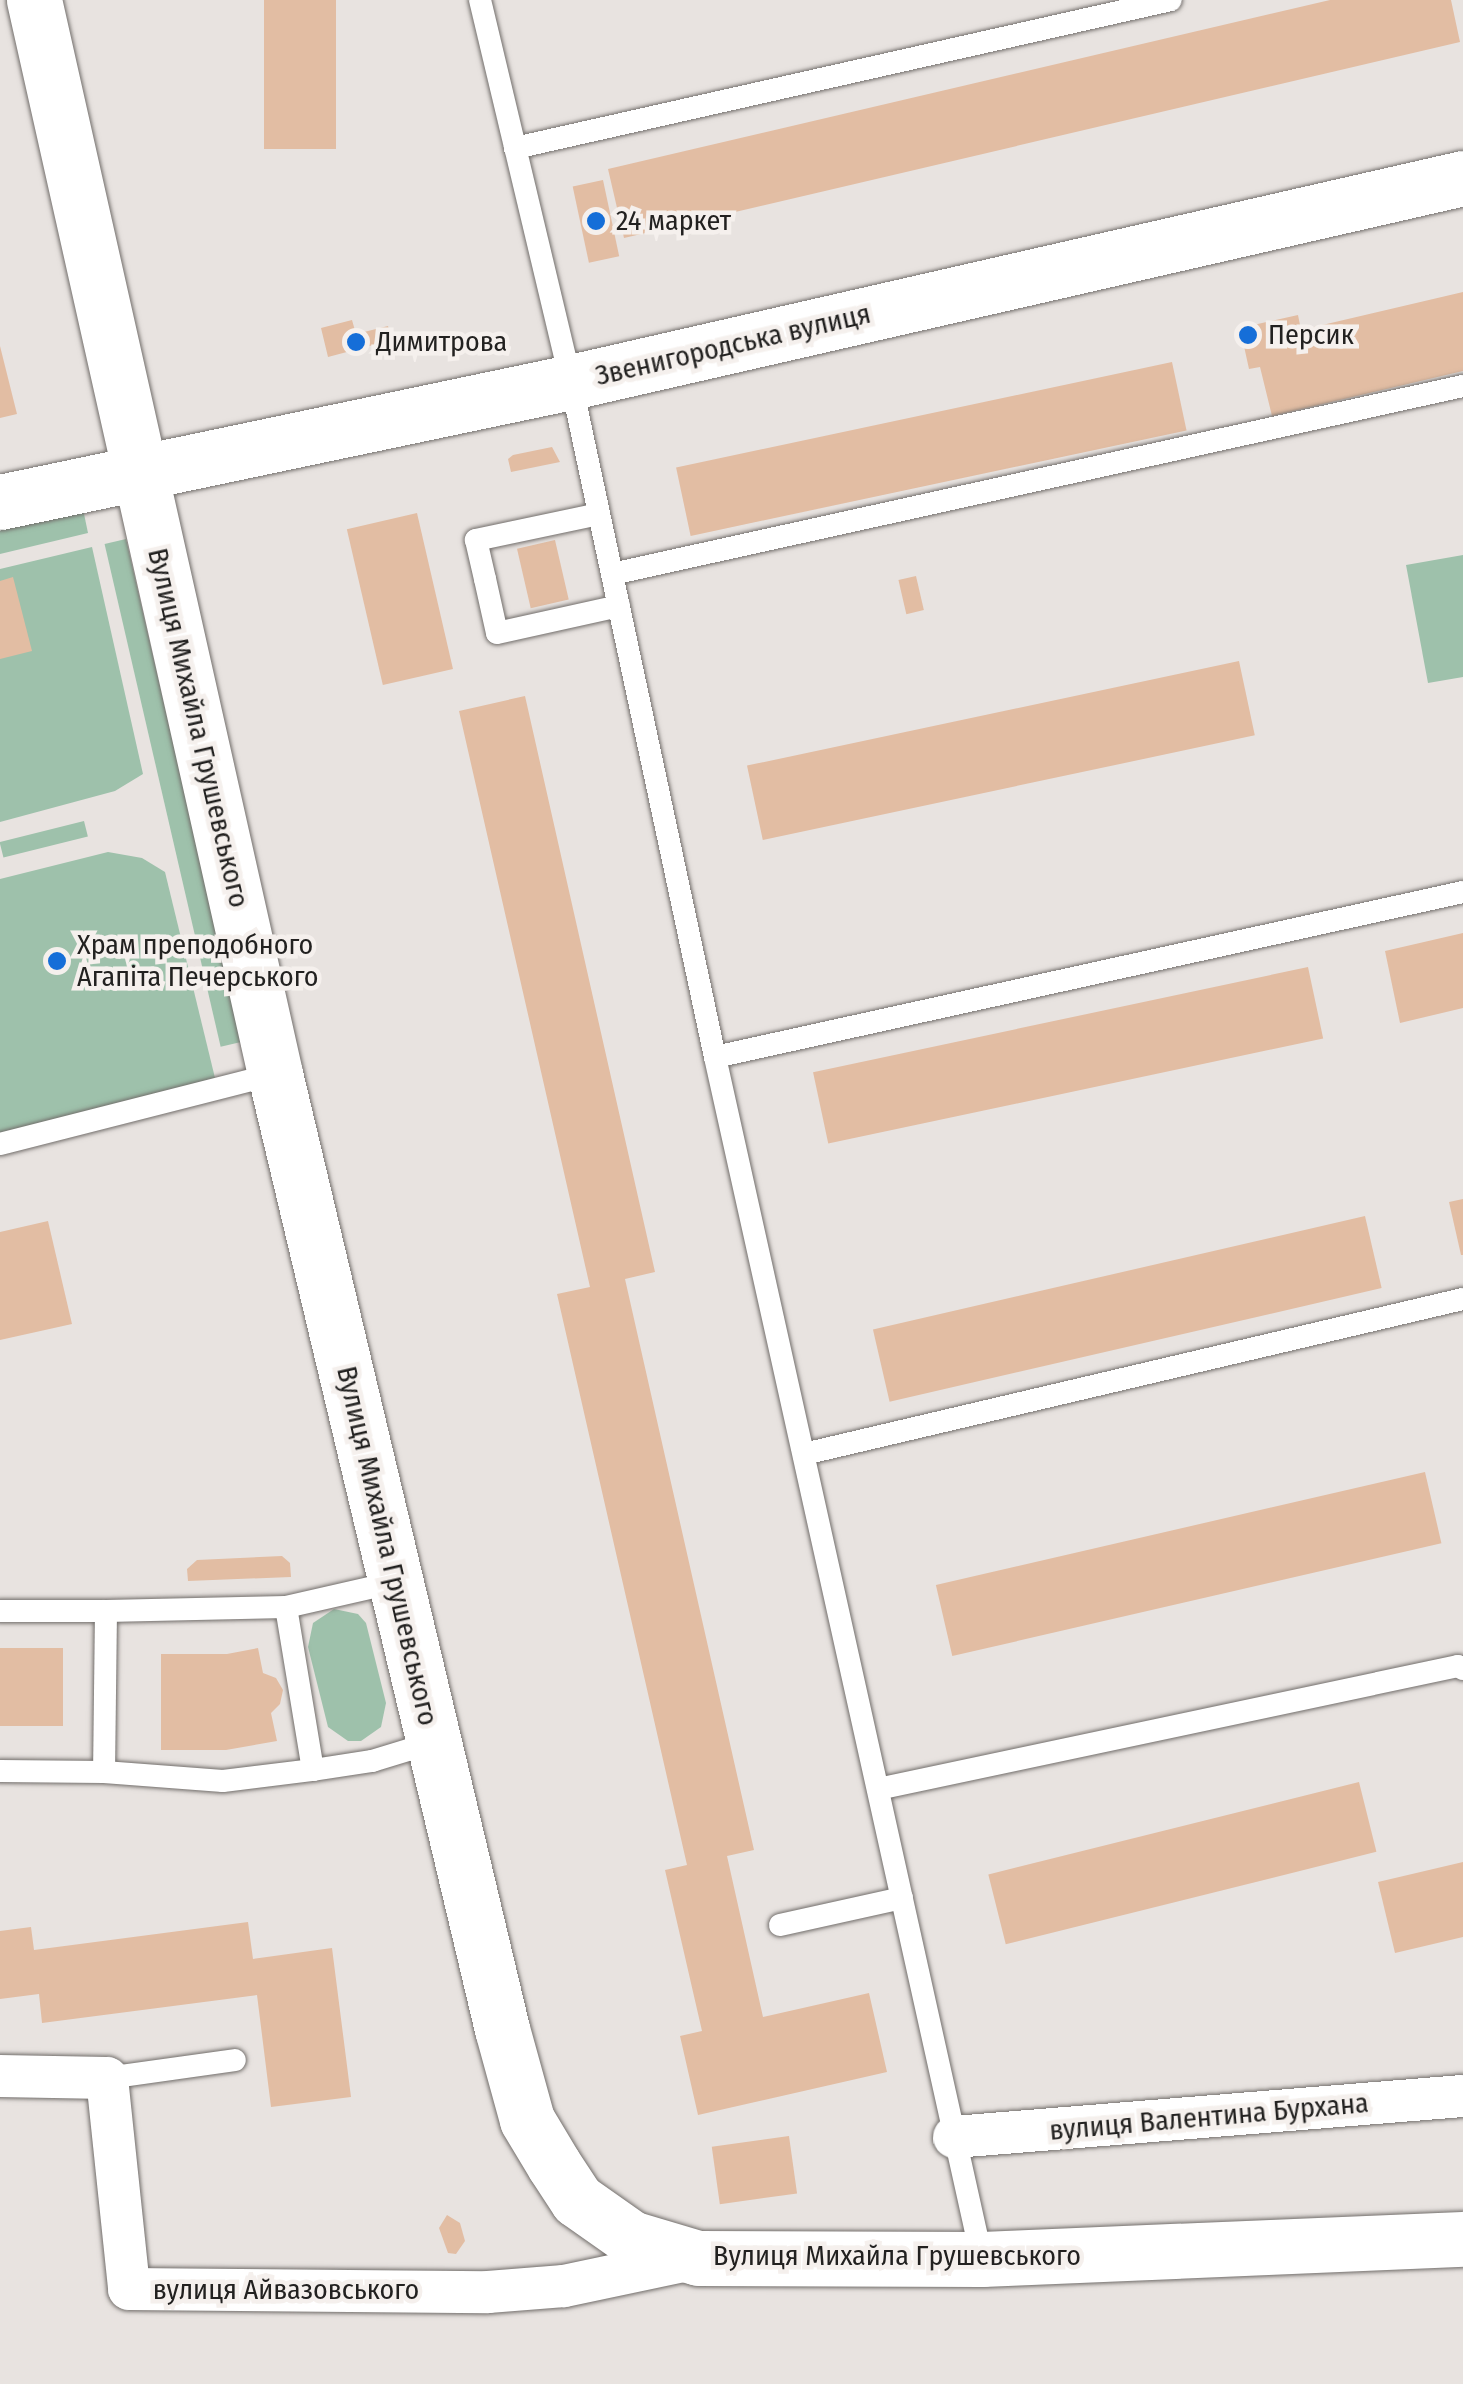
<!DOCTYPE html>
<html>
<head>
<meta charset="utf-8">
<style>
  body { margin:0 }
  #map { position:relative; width:1463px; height:2384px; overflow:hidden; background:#e8e3e0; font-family:"Fira Sans Condensed",sans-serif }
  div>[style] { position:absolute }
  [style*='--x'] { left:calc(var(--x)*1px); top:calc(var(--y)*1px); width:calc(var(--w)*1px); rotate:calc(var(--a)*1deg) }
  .green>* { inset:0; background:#9ec1ab; transform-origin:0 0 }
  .building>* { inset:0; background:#e2bda3; transform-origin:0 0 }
  .roads { filter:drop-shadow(0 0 2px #726e6b) drop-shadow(0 0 2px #726e6b) }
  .lane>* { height:22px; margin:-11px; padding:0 11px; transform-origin:11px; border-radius:11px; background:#fff }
  .street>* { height:42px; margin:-21px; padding:0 21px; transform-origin:21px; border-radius:21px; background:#fff }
  .secondary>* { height:55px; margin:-27.5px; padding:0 27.5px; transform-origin:27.5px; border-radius:27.5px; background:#fff }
  .dots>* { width:28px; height:28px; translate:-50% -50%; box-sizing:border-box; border:5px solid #f5f0ed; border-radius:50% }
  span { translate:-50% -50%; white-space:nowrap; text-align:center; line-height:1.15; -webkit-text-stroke:9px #f5f0ed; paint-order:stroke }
  .poi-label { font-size:28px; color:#222120 }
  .left { translate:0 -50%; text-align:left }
  .street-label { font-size:28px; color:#222120 }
</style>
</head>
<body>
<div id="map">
  <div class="green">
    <i style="clip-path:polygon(83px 509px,88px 533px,0 554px,0 525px)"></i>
    <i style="left:126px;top:539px;width:516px;height:22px;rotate:77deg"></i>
    <i style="clip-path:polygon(92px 547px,143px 774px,115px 791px,0 822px,0 569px)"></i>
    <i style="clip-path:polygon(1463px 555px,1463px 677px,1428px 683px,1406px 565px)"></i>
    <i style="left:84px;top:821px;width:16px;height:87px;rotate:76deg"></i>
    <i style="clip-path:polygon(108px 852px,142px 858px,165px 872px,215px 1078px,0 1136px,0 879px)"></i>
    <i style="clip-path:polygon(334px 1609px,358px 1614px,366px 1623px,386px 1703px,381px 1727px,361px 1741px,348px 1741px,328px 1727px,308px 1647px,313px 1623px)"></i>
  </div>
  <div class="building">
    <i style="left:264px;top:0;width:72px;height:149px"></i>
    <i style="clip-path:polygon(1330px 0,1451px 0,1460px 42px,624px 238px,608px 169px)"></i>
    <i style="left:603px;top:180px;width:78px;height:31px;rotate:78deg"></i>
    <i style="clip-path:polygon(1463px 292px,1463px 371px,1272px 416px,1260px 367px,1249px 369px,1240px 328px,1298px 315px,1301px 330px)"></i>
    <i style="clip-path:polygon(352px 320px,356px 334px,388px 326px,392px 340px,328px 357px,321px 328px)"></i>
    <i style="clip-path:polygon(0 346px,17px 414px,0 418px)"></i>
    <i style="left:1172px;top:362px;width:70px;height:507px;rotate:78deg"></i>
    <i style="clip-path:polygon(552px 447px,560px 462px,511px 472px,508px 459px,513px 455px)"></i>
    <i style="left:417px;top:513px;width:160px;height:72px;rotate:77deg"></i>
    <i style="left:555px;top:540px;width:61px;height:39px;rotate:77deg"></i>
    <i style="left:916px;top:576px;width:35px;height:18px;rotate:77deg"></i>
    <i style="clip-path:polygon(13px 577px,32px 651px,0 659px,0 581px)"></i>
    <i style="left:1239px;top:661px;width:76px;height:503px;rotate:78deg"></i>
    <i style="clip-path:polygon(525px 696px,655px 1272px,625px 1279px,754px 1850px,727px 1856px,763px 2017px,869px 1993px,887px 2072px,698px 2115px,680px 2036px,702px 2031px,665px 1870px,687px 1865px,557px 1294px,590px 1287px,459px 711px)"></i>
    <i style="clip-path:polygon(1463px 933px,1463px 1008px,1400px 1023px,1385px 951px)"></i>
    <i style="left:1308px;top:967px;width:73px;height:506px;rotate:78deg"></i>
    <i style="clip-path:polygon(1463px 1199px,1463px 1255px,1461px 1255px,1449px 1202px)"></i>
    <i style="left:1365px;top:1216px;width:74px;height:505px;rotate:77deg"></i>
    <i style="clip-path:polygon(48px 1221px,72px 1324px,0 1340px,0 1232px)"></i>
    <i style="left:1425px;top:1472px;width:73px;height:502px;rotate:77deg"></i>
    <i style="clip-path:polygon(282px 1556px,290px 1563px,291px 1577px,188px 1581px,187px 1569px,197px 1560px)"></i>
    <i style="left:0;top:1648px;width:63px;height:78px"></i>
    <i style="clip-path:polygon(258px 1648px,263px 1673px,276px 1678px,283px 1690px,280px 1704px,271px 1713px,277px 1741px,226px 1750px,161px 1750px,161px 1654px,227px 1654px)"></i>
    <i style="left:1359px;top:1782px;width:72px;height:382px;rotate:76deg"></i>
    <i style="clip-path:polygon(1463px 1862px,1463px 1937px,1395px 1953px,1378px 1882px)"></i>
    <i style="clip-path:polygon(248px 1922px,253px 1959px,332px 1948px,351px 2097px,271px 2107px,257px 1995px,42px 2023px,39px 1994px,0 1999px,0 1931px,31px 1927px,34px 1950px)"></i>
    <i style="left:789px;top:2136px;width:58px;height:78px;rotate:82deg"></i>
    <i style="clip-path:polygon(447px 2215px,460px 2223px,465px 2241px,456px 2254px,448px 2253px,439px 2228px)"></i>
  </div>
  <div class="roads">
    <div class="lane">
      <i style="--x:480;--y:0;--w:393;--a:76.6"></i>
      <i style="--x:571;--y:382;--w:690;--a:77.96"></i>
      <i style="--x:715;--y:1057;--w:1231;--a:77.48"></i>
      <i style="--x:515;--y:148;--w:672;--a:-12.71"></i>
      <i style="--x:599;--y:514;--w:126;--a:168.1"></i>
      <i style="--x:476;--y:540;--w:40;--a:77"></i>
      <i style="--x:485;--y:579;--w:55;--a:77.5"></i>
      <i style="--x:497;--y:633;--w:125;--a:-12.5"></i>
      <i style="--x:612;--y:574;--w:872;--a:-12.46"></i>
      <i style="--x:715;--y:1057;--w:766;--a:-12.44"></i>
      <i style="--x:0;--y:1144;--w:284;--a:-14.3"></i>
      <i style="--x:804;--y:1454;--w:677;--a:-13.24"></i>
      <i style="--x:396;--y:1582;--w:113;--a:167.2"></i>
      <i style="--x:286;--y:1607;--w:165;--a:80.6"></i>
      <i style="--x:313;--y:1770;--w:60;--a:-8.7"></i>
      <i style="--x:372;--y:1761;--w:65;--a:-17"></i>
      <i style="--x:286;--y:1607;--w:180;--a:178.7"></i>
      <i style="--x:106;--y:1611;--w:161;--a:90.7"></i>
      <i style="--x:104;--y:1772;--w:119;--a:4.3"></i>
      <i style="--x:223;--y:1781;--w:91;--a:-7"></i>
      <i style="--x:0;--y:1611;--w:106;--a:0"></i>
      <i style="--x:0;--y:1771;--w:104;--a:0.6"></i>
      <i style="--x:878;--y:1789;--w:593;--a:-11.97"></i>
      <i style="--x:1458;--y:1666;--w:6;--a:31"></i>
      <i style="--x:780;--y:1925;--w:125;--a:-12.5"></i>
      <i style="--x:107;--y:2078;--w:129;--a:-8"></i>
    </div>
    <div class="street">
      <i style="--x:0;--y:2076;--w:107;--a:1.1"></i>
      <i style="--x:107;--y:2078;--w:212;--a:84"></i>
      <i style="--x:129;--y:2289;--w:359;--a:0.5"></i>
      <i style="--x:488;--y:2292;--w:76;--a:-4.5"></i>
      <i style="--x:564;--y:2286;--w:136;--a:-11.9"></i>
      <i style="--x:954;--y:2137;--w:511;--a:-4.61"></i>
    </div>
    <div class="secondary">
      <i style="--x:34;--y:0;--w:1101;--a:77.35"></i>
      <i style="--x:275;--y:1074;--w:982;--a:76.63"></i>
      <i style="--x:502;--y:2029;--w:94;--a:74.6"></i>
      <i style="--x:527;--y:2120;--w:52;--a:59"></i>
      <i style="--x:554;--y:2165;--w:42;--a:56.7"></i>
      <i style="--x:577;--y:2200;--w:66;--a:35.1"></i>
      <i style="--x:631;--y:2238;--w:70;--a:16.6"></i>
      <i style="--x:698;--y:2258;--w:284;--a:0.2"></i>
      <i style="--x:982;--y:2259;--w:481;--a:-2.4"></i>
      <i style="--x:0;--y:502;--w:583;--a:-11.87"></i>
      <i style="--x:571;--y:382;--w:915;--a:-12.88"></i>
    </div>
  </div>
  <div class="dots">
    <i style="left:596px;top:221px;background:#156ed8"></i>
    <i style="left:1248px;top:335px;background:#156ed8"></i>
    <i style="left:356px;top:342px;background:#156ed8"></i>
    <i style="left:57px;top:961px;background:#156ed8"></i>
  </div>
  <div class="poi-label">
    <span class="left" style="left:616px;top:221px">24 маркет</span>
    <span class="left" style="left:1268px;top:335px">Персик</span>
    <span class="left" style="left:376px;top:342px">Димитрова</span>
    <span class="left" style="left:77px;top:961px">Храм преподобного<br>Агапіта Печерського</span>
  </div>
  <div class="street-label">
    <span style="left:733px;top:345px;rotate:-13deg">Звенигородська вулиця</span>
    <span style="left:198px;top:728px;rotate:77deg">Вулиця Михайла Грушевського</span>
    <span style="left:387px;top:1546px;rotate:77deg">Вулиця Михайла Грушевського</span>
    <span style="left:1209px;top:2117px;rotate:-5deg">вулиця Валентина Бурхана</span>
    <span style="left:897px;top:2256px">Вулиця Михайла Грушевського</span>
    <span style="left:286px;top:2290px">вулиця Айвазовського</span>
  </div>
</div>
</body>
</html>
